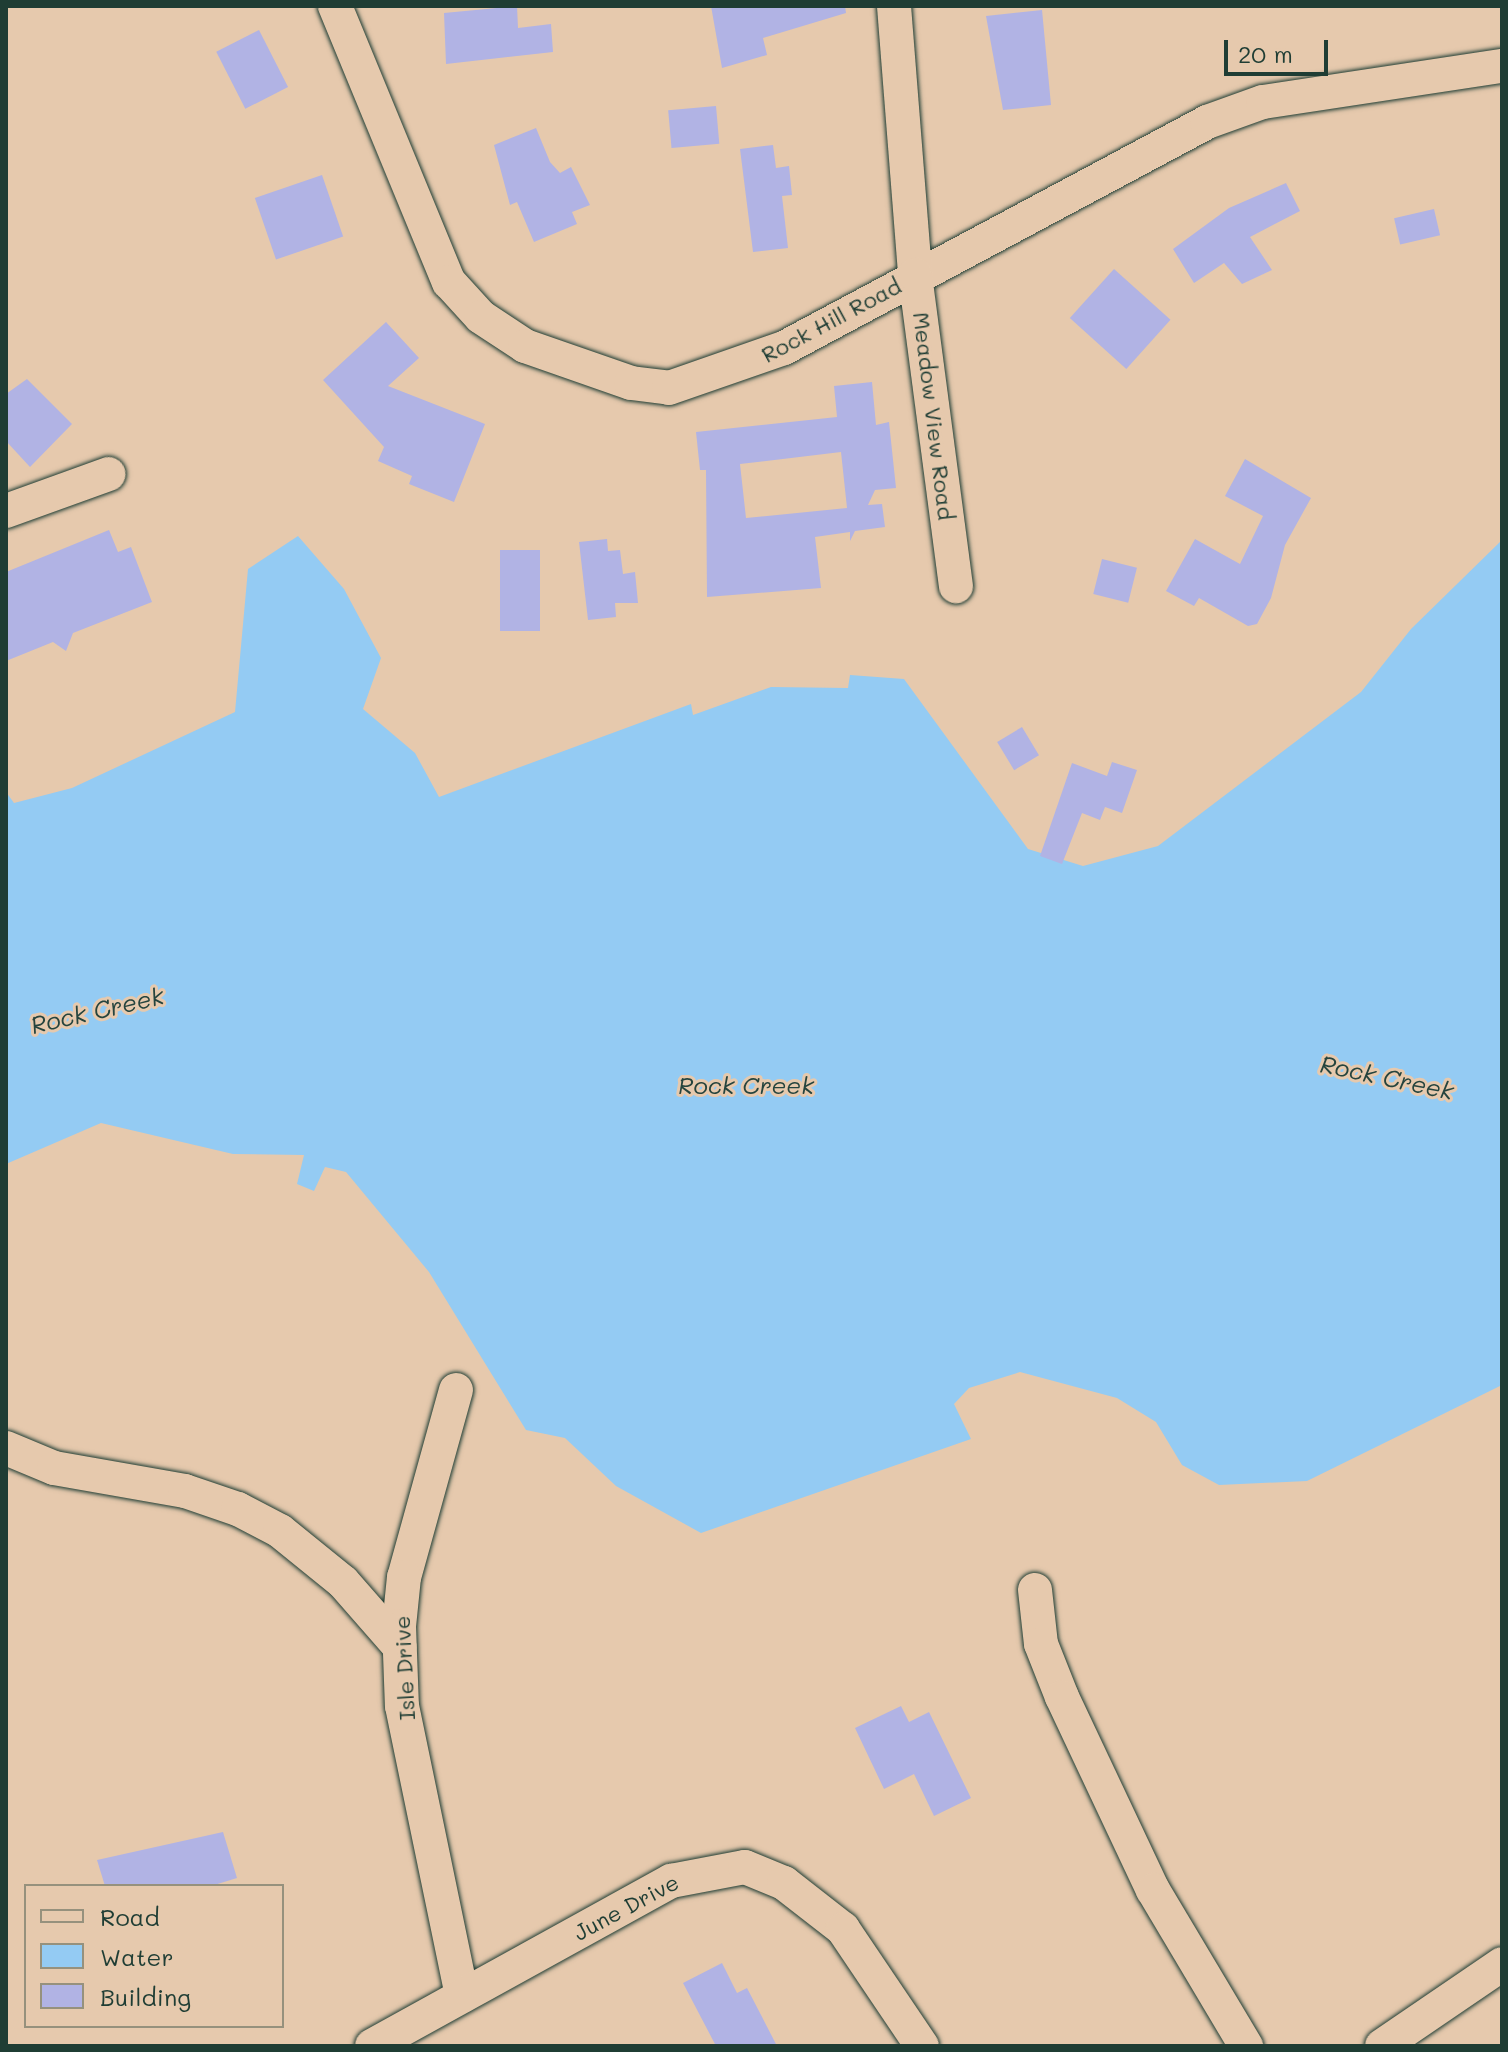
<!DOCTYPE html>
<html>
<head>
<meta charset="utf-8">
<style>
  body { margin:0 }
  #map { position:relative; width:1508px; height:2052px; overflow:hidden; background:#e6c9ad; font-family:Mali,sans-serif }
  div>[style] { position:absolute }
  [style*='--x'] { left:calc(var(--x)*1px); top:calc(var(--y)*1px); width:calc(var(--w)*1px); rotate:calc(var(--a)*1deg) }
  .water>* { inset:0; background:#94cbf3 }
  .building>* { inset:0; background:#b1b3e4; transform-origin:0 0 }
  .roads { filter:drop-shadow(0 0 2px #1f3d34) drop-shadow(0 0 2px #1f3d34) }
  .minor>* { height:34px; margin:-17px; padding:0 17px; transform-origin:17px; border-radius:17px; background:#e6c9ad }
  span { translate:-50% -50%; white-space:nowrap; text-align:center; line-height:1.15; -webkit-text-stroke:6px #e6c9ad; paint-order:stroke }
  .street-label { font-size:22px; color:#1f3d34 }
  .water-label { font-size:24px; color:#25443e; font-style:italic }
  .frame { position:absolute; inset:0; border:8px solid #1f3d34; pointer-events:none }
  .legend { position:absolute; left:24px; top:1884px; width:260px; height:144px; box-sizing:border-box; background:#e6c9ad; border:2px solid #96917d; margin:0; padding:10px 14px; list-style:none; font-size:24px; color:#1f3d34 }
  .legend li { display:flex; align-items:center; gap:16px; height:40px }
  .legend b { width:40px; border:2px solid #96917d }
  .scale { position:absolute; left:1224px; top:40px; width:104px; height:36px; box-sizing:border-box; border:4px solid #1f3d34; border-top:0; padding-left:10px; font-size:24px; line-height:28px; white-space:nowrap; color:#1f3d34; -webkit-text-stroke:6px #e6c9ad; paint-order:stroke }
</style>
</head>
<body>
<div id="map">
  <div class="water">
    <i style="clip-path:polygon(298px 536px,344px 589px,381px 658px,363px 709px,415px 753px,439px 797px,691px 704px,693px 715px,771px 687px,848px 688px,850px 675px,904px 679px,1028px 849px,1083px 866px,1158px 846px,1361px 692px,1411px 629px,1502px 540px,1502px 1385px,1307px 1481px,1219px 1485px,1182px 1465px,1156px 1422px,1117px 1398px,1020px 1372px,969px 1388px,954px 1404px,971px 1439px,701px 1533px,616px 1486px,565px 1438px,526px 1430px,429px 1272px,346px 1172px,325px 1167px,314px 1191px,297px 1184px,304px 1155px,233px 1154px,101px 1123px,6px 1164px,6px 792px,14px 803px,72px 788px,235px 712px,248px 569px)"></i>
  </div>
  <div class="building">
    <i style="clip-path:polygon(517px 6px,518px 28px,551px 24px,553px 52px,446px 64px,444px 13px)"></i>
    <i style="clip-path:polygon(711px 6px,845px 6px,846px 13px,763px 38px,767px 55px,722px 68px)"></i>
    <i style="clip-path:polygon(1042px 10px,1051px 105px,1003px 110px,986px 16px)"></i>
    <i style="left:259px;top:30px;width:64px;height:48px;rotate:63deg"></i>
    <i style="left:716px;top:106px;width:38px;height:48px;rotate:85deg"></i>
    <i style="clip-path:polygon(536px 128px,550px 162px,560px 173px,571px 167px,590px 205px,572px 212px,577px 224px,534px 242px,517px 202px,510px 205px,494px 145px)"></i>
    <i style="clip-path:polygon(773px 145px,776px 168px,789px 166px,792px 195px,782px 196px,788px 248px,753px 252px,740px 149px)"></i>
    <i style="left:322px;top:175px;width:65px;height:71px;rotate:71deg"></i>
    <i style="clip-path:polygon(1286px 183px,1300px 211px,1250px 237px,1272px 270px,1242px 284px,1224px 263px,1194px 283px,1173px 249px,1229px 208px)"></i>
    <i style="left:1434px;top:209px;width:27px;height:41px;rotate:77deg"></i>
    <i style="left:1114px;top:269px;width:76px;height:66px;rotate:42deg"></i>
    <i style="clip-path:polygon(386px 322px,419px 358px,388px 386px,485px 424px,454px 502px,409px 484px,412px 476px,378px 461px,384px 447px,323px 380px)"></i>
    <i style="clip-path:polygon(27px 379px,72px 424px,30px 467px,6px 441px,6px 394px)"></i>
    <i style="clip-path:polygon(evenodd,872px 382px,876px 425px,889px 422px,896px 488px,875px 490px,868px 505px,882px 504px,885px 527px,855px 531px,850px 541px,850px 532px,815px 537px,821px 588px,707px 597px,706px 470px,700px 470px,696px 432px,837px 417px,834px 386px,872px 382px,841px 452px,847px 508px,746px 518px,740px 464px,841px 452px)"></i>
    <i style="clip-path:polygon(1245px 459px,1311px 498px,1285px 545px,1271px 598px,1257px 624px,1248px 626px,1199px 598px,1194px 606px,1166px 591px,1195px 539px,1240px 564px,1263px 516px,1225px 496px)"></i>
    <i style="clip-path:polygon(109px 530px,118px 552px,131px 547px,152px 602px,73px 633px,66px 651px,53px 642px,6px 661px,6px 572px)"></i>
    <i style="clip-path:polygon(607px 539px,608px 551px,620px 550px,623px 574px,635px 572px,638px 603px,615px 603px,616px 617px,588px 620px,579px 542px)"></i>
    <i style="left:500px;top:550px;width:40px;height:81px"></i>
    <i style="left:1102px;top:559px;width:36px;height:36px;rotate:14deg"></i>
    <i style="left:1022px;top:727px;width:33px;height:29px;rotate:59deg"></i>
    <i style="clip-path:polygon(1112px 762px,1137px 770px,1122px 813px,1105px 807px,1100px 820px,1082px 813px,1062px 864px,1040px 856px,1072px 763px,1107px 776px)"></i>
    <i style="clip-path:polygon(901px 1706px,909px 1722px,929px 1712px,971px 1798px,934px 1816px,914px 1774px,884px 1789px,855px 1728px)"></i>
    <i style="clip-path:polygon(223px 1832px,237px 1878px,211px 1886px,105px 1886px,97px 1860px)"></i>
    <i style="clip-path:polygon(722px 1963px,737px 1993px,747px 1988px,777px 2046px,716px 2046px,683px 1983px)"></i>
  </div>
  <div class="roads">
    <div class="minor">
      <i style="--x:335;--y:6;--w:299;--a:67.6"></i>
      <i style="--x:449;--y:282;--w:47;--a:47.6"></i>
      <i style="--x:481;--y:317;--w:53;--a:33.4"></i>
      <i style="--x:525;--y:346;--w:112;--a:19.2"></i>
      <i style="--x:631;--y:383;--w:38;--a:7"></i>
      <i style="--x:669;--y:388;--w:122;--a:-19.2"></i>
      <i style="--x:784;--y:348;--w:480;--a:-28.1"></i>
      <i style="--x:1207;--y:122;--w:59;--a:-19.7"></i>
      <i style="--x:1263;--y:102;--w:242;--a:-8.6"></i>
      <i style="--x:894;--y:6;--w:270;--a:85.5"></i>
      <i style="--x:915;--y:275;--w:314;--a:82.5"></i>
      <i style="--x:6;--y:511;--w:109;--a:-19.8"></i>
      <i style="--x:456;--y:1390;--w:194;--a:105.5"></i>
      <i style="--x:404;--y:1577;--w:49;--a:95.8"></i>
      <i style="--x:399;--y:1626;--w:80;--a:87.9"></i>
      <i style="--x:402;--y:1706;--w:296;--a:78.3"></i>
      <i style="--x:6;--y:1448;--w:52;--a:22.6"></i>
      <i style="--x:54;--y:1468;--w:133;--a:10"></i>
      <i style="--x:185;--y:1491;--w:56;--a:18.8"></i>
      <i style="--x:238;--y:1509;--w:47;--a:27.6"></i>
      <i style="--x:280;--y:1531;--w:81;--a:39"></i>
      <i style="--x:343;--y:1582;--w:86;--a:48.8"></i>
      <i style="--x:1035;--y:1590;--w:54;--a:83.7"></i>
      <i style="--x:1041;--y:1644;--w:57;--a:68.4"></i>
      <i style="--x:1062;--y:1697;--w:213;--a:64.8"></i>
      <i style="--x:1153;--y:1890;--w:182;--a:59.2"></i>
      <i style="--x:372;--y:2046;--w:342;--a:-28.9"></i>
      <i style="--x:671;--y:1881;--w:75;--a:-10.7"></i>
      <i style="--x:745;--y:1867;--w:42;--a:22.3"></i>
      <i style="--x:784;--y:1883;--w:75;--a:37.9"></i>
      <i style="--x:843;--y:1929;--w:141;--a:56"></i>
      <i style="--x:1382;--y:2046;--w:145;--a:-34.3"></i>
    </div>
  </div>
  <div class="street-label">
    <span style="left:831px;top:320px;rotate:-28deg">Rock Hill Road</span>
    <span style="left:934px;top:416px;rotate:83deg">Meadow View Road</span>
    <span style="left:404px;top:1668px;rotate:-93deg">Isle Drive</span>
    <span style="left:626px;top:1907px;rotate:-28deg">June Drive</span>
  </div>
  <div class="water-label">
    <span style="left:97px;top:1010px;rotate:-13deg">Rock Creek</span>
    <span style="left:1387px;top:1077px;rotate:12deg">Rock Creek</span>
    <span style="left:746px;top:1085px">Rock Creek</span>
  </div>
  <div class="frame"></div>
  <ul class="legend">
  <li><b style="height:10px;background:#e6c9ad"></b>Road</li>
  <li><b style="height:22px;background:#94cbf3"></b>Water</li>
  <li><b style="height:22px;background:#b1b3e4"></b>Building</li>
  </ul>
  <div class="scale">20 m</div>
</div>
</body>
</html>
